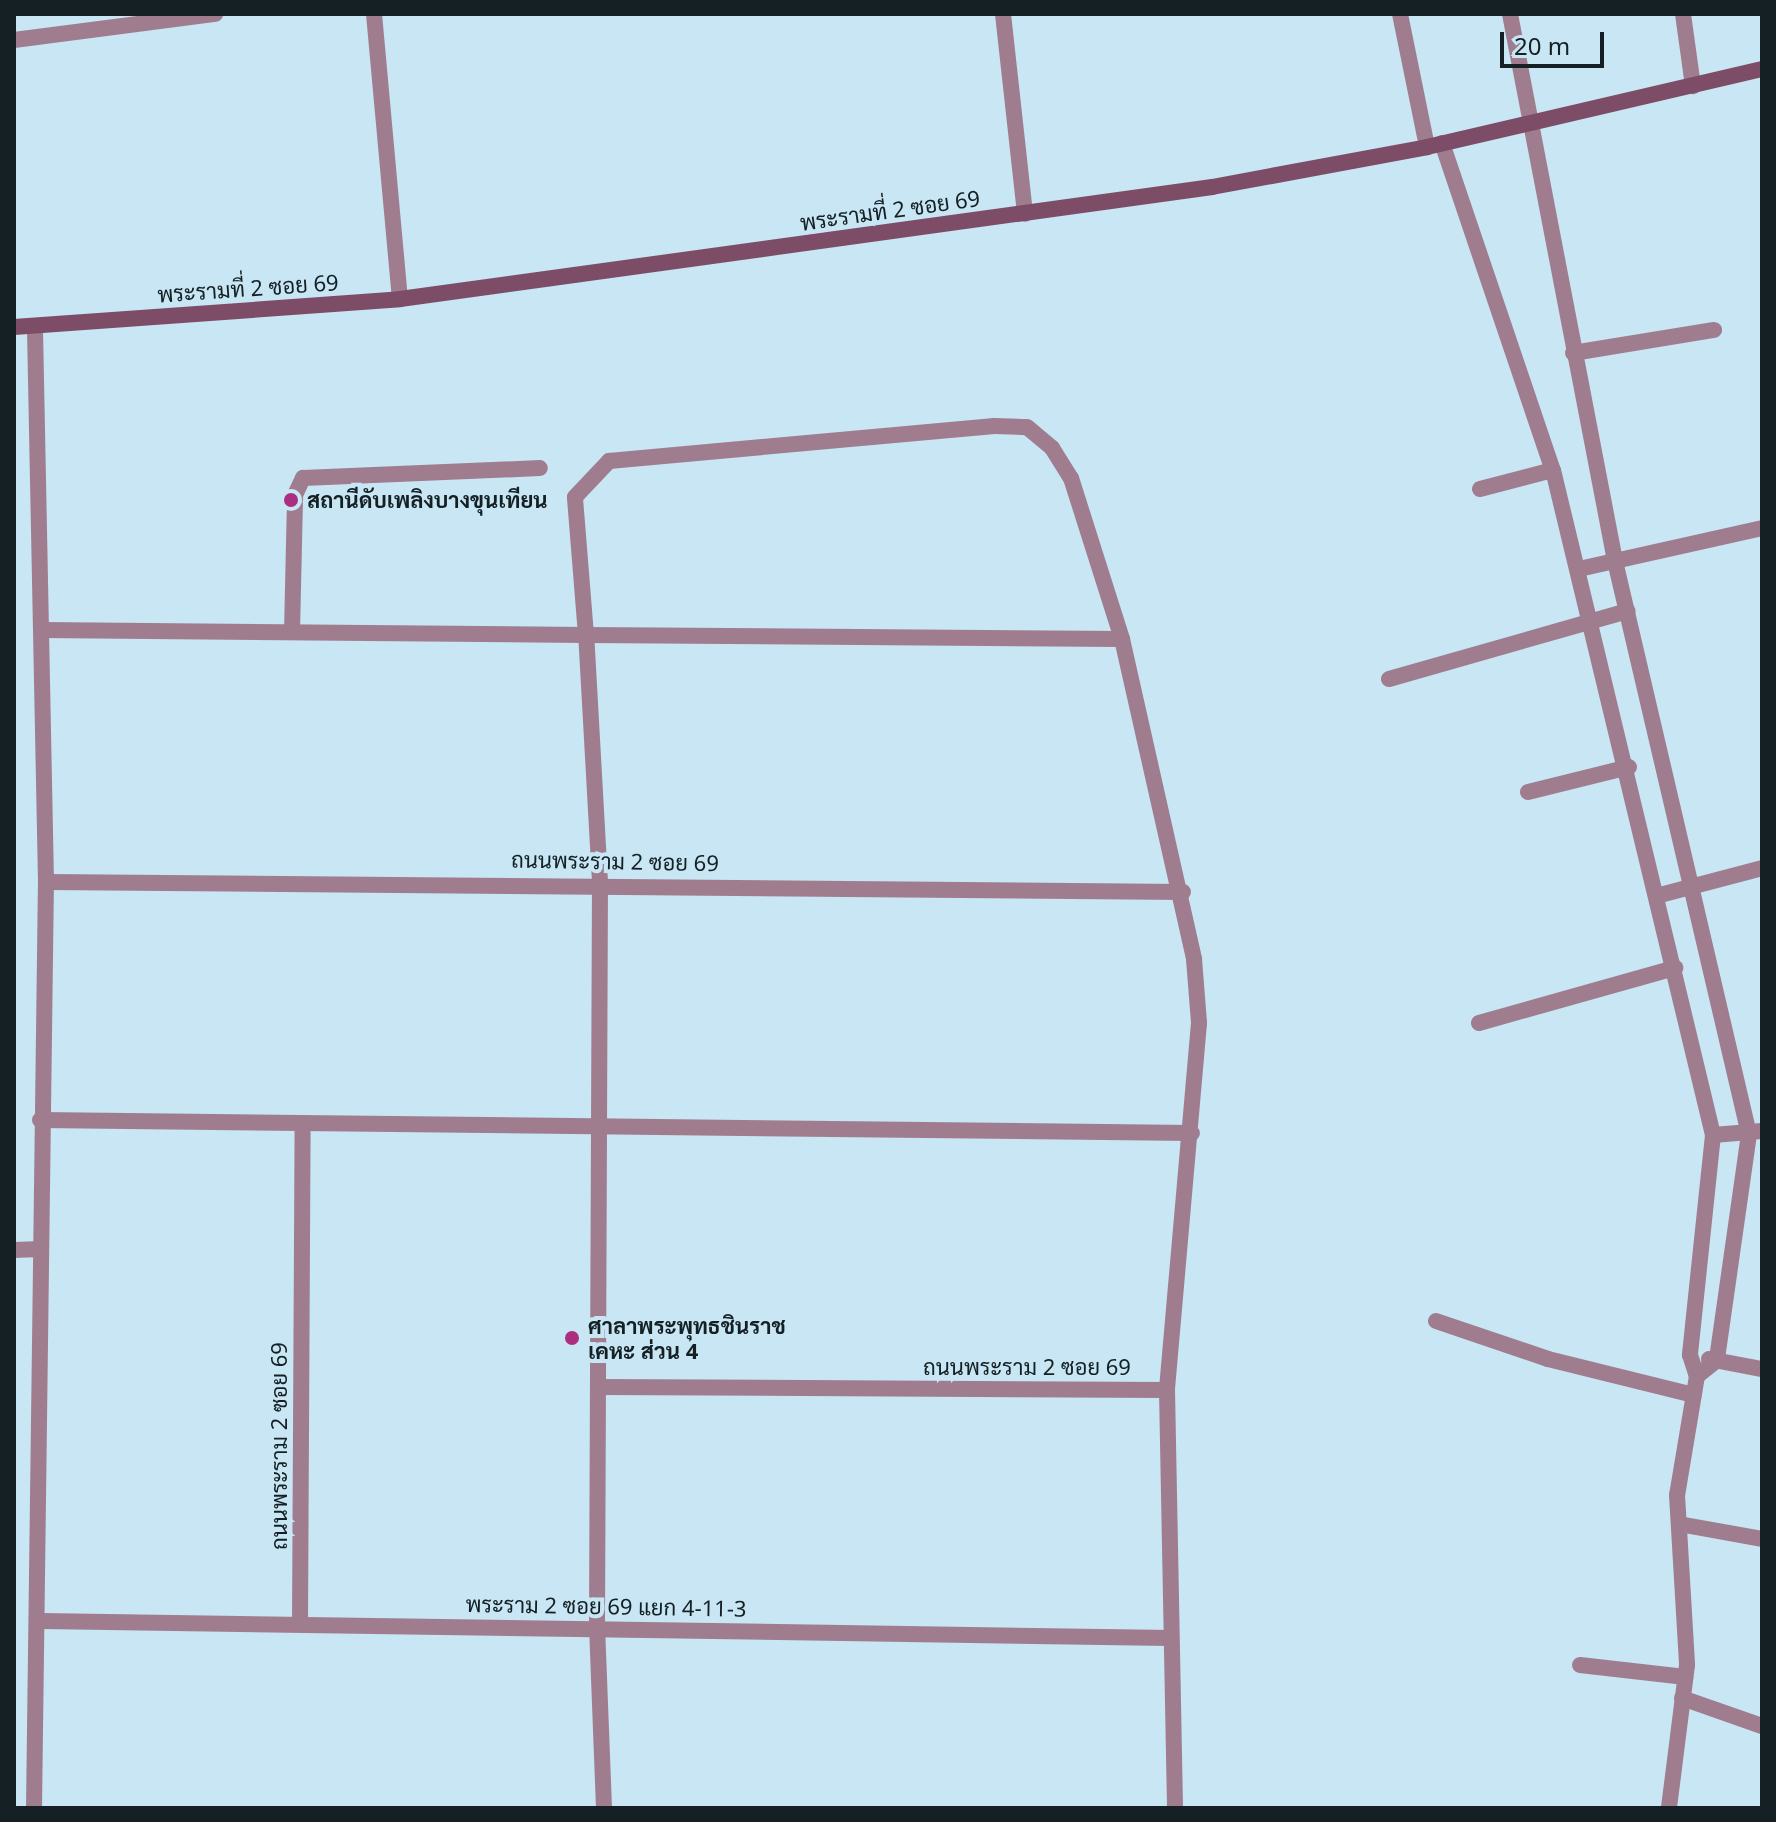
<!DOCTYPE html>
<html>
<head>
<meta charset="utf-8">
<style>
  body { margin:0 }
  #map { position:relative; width:1776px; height:1822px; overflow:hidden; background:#c8e6f3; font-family:"Noto Sans",Sarabun,sans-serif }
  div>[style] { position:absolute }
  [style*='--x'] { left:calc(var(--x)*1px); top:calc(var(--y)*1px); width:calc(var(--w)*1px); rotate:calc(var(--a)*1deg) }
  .lane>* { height:16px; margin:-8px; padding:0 8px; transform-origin:8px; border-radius:8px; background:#9f7d8e }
  .street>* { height:16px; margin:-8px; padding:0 8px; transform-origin:8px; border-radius:8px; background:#9f7d8e }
  .secondary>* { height:16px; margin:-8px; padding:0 8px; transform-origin:8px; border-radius:8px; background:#7d4d67 }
  .dots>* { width:22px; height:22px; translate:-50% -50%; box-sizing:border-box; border:4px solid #c8e6f3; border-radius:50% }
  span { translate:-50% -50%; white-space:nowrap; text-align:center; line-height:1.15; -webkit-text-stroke:8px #c8e6f3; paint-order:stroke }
  .street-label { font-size:22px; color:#142024 }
  .poi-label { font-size:22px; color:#142024; font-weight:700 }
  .left { translate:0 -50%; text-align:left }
  .frame { position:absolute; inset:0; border:16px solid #142024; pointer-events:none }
  .scale { position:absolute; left:1500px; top:32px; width:104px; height:36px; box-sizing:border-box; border:4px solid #142024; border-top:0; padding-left:10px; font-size:24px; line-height:28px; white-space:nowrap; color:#142024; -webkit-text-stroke:6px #c8e6f3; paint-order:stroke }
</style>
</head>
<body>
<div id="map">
  <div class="lane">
    <i style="--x:292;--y:632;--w:137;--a:-88.7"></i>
    <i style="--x:295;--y:495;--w:19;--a:-65"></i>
    <i style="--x:303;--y:478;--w:237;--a:-2.4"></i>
  </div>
  <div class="street">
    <i style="--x:374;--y:14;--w:286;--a:84.8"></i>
    <i style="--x:1003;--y:14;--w:201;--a:83.7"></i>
    <i style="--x:1400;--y:14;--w:136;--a:78.5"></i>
    <i style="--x:1510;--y:14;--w:557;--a:79.13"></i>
    <i style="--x:1615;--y:561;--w:588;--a:76.84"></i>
    <i style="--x:1749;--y:1134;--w:228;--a:98.1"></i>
    <i style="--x:1717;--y:1360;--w:26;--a:141"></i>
    <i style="--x:1683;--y:14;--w:73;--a:82.1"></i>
    <i style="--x:14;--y:40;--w:203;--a:-7.4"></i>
    <i style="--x:1442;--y:143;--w:345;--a:71.3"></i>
    <i style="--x:1553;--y:470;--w:684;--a:76.47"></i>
    <i style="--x:1713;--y:1135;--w:221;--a:96"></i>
    <i style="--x:1690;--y:1355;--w:22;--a:72"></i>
    <i style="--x:1697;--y:1376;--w:121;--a:99.5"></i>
    <i style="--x:1677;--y:1495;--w:170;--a:86.6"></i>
    <i style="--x:1687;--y:1665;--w:144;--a:97.2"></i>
    <i style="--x:1573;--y:353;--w:143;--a:-9.3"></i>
    <i style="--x:1480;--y:489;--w:75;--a:-14.6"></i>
    <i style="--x:1579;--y:569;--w:188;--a:-12.6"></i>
    <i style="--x:41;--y:630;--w:545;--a:0.53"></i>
    <i style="--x:586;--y:635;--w:138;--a:-94.6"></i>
    <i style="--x:575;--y:497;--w:50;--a:-46.6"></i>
    <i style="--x:609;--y:461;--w:387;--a:-5.2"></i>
    <i style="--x:994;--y:426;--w:33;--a:2"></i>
    <i style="--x:1027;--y:427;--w:33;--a:40"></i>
    <i style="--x:1052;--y:448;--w:36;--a:58"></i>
    <i style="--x:1071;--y:478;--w:169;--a:72.4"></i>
    <i style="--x:1122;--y:639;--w:328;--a:77.3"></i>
    <i style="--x:1194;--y:959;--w:64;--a:85.5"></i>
    <i style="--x:1199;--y:1023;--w:368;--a:95"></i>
    <i style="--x:1167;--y:1390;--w:418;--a:88.9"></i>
    <i style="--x:1389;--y:679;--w:248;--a:-15.9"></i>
    <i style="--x:1528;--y:792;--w:104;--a:-13.9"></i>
    <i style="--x:46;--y:882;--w:1137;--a:0.5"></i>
    <i style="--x:1660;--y:895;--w:106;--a:-14.8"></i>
    <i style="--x:1479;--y:1023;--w:204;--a:-15.7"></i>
    <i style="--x:40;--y:1120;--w:1152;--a:0.65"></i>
    <i style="--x:1713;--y:1135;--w:49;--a:-4.7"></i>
    <i style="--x:14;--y:1250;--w:27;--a:-2"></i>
    <i style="--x:1436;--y:1321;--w:118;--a:18.7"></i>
    <i style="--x:1548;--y:1359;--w:150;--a:13.9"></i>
    <i style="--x:1709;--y:1359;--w:54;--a:10.7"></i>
    <i style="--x:599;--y:1387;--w:568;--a:0.3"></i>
    <i style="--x:1679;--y:1524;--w:84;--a:10.2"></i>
    <i style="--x:41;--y:1621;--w:1130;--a:0.86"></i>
    <i style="--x:300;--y:1622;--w:496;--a:-89.7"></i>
    <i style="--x:1580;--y:1665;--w:106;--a:6.5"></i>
    <i style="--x:1682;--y:1698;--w:85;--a:19.3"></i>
    <i style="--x:34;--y:1808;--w:926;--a:-89.26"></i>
    <i style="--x:46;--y:882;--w:555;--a:-91.14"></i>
    <i style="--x:604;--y:1808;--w:180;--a:-92.2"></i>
    <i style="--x:597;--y:1628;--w:746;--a:-89.77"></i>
    <i style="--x:600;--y:882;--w:247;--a:-93.2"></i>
    <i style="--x:586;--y:635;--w:536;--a:0.43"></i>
  </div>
  <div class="secondary">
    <i style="--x:14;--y:327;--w:387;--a:-4.1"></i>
    <i style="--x:400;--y:299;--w:820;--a:-7.85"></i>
    <i style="--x:1212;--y:187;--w:219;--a:-10.5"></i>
    <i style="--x:1427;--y:147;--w:344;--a:-13.1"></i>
  </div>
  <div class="dots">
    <i style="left:291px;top:500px;background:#ac2e7e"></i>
    <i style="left:572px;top:1338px;background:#ac2e7e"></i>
  </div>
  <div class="street-label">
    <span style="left:890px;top:210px;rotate:-8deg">พระรามที่ 2 ซอย 69</span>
    <span style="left:248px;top:288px;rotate:-4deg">พระรามที่ 2 ซอย 69</span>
    <span style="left:615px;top:861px;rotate:1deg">ถนนพระราม 2 ซอย 69</span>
    <span style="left:1027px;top:1367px">ถนนพระราม 2 ซอย 69</span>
    <span style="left:279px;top:1446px;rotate:-90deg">ถนนพระราม 2 ซอย 69</span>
    <span style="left:606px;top:1606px;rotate:1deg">พระราม 2 ซอย 69 แยก 4-11-3</span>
  </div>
  <div class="poi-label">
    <span class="left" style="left:307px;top:500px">สถานีดับเพลิงบางขุนเทียน</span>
    <span class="left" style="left:588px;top:1338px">ศาลาพระพุทธชินราช<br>เคหะ ส่วน 4</span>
  </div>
  <div class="frame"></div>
  <div class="scale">20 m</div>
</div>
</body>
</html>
